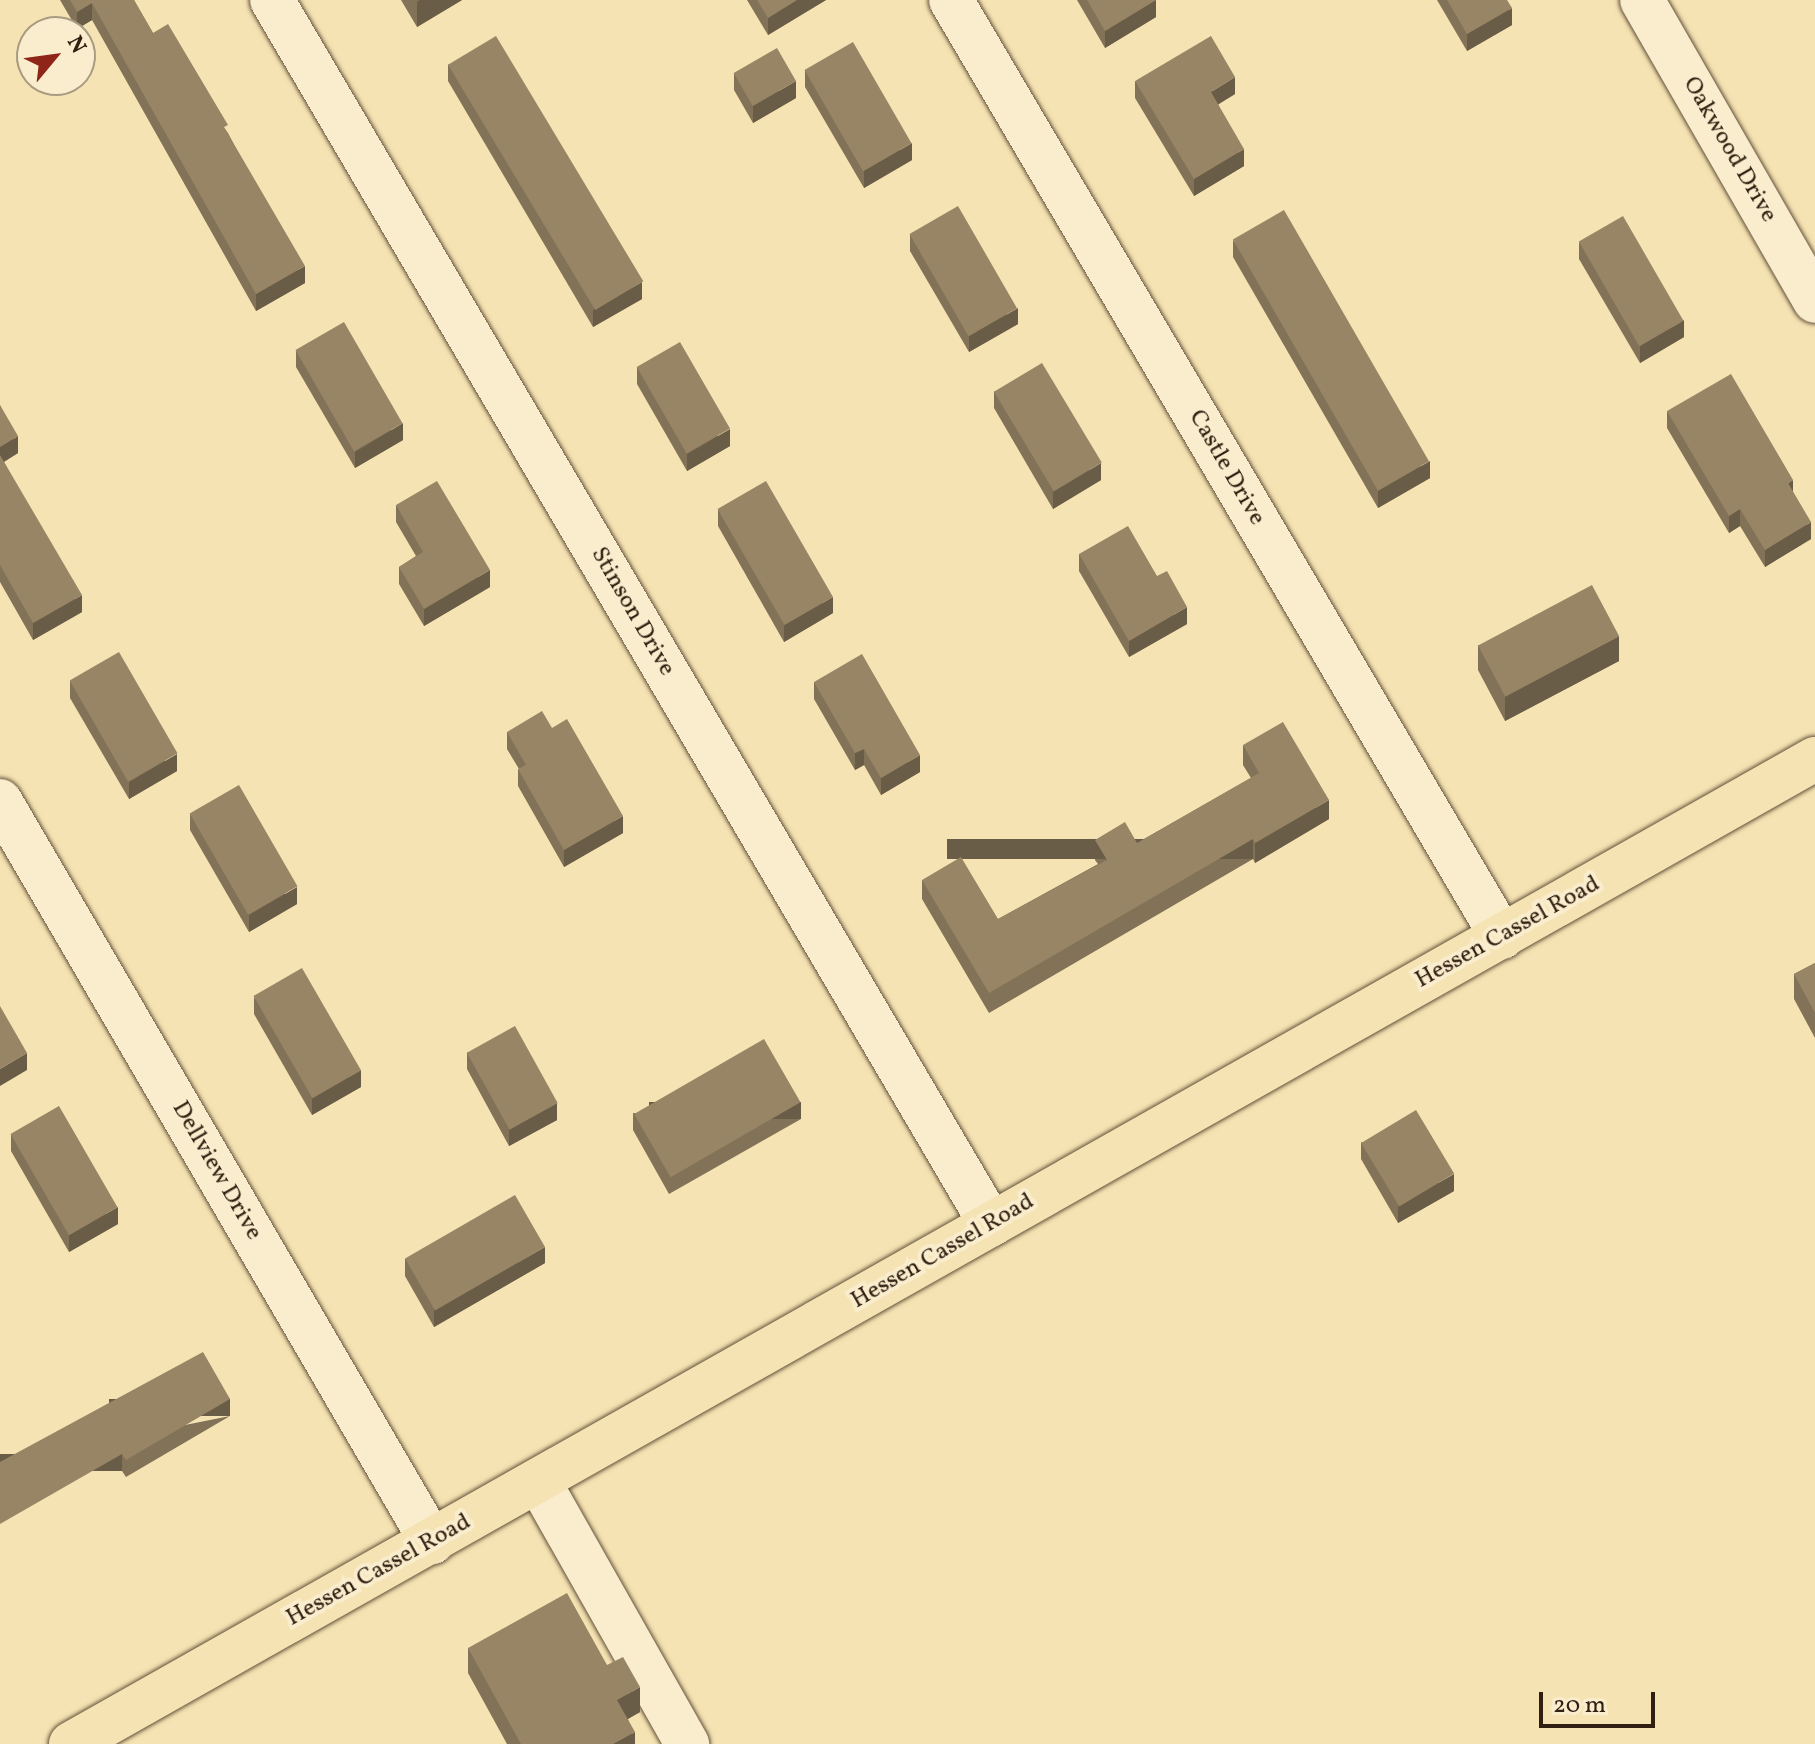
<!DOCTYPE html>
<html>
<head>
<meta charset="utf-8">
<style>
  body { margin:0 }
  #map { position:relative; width:1815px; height:1744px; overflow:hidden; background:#f6e3b3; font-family:Vollkorn,serif }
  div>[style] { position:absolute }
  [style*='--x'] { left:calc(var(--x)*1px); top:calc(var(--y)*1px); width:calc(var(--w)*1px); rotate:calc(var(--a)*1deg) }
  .roads { filter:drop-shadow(0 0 2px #62513a) drop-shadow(0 0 2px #62513a) }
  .minor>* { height:44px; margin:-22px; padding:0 22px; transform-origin:22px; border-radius:22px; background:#f9edce }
  .major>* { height:44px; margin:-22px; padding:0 22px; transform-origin:22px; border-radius:22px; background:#f6e3b3 }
  .wall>* { inset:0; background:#827257 }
  .shaded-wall>* { inset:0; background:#6a5d47; transform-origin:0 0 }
  .building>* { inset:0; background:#978565; transform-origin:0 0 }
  span { translate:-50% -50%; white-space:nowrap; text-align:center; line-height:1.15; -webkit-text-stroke:8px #f9edce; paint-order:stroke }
  .street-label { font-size:24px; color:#312011 }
  .north { position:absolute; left:16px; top:16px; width:80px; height:80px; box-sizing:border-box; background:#f9edce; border:2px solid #a99b82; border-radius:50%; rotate:61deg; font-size:22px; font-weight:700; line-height:32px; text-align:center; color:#312011 }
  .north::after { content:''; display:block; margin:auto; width:28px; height:36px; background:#8f2418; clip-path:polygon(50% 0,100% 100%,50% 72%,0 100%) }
  .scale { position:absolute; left:1539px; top:1692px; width:116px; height:36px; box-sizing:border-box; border:4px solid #312011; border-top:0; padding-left:10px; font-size:24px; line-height:28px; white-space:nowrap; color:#312011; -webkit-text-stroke:6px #f9edce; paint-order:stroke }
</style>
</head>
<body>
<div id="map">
  <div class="roads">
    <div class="minor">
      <i style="--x:272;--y:0;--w:1420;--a:59.57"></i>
      <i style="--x:951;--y:0;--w:1087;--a:59.54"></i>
      <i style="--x:1642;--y:0;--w:347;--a:60.1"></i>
      <i style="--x:0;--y:801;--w:858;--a:59.76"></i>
      <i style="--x:539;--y:1482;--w:301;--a:60.5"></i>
    </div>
    <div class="major">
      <i style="--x:71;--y:1744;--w:2003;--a:-29.46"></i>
    </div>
  </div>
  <div class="wall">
    <i style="clip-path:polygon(60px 0,134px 0,153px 33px,228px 133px,305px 283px,256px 311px,92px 20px,77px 29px)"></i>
    <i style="clip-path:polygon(401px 0,462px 0,417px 27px)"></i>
    <i style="clip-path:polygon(747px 0,826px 0,768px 35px)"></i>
    <i style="clip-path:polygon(1077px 0,1156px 0,1156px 17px,1105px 48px)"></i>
    <i style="clip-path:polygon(1437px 0,1507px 0,1512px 25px,1467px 51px)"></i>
    <i style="clip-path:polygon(448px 64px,642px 299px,593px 327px,448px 81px)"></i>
    <i style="clip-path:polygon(805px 70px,912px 160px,864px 188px,805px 87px)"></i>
    <i style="clip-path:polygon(734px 73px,796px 98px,753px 123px,734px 90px)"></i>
    <i style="clip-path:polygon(1135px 81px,1235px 94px,1218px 104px,1244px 166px,1194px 196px,1135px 98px)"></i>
    <i style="clip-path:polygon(910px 234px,1018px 324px,969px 352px,910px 251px)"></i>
    <i style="clip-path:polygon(1233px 240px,1430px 478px,1378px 508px,1233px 257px)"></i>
    <i style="clip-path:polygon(1579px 242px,1684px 337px,1640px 363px,1579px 259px)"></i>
    <i style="clip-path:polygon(296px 350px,403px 440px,355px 468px,296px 367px)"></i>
    <i style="clip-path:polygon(637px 367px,730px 446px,687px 471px,637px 384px)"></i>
    <i style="clip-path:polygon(994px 391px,1101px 480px,1053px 509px,994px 408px)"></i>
    <i style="clip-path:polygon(0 405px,18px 453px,4px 462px,82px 612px,33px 640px,0 582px)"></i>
    <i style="clip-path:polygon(1667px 411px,1793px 492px,1811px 539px,1765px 567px,1740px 526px,1729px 533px,1667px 428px)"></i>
    <i style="clip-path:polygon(396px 505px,490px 587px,424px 626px,399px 584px,399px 567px,416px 556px,396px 522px)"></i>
    <i style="clip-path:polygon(718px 509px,833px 613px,784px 642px,718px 526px)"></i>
    <i style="clip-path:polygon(1079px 554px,1187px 624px,1129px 657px,1079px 571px)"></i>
    <i style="clip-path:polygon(1478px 645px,1619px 661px,1505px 721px,1478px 670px)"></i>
    <i style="clip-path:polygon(70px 681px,177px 771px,129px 799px,70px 698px)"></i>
    <i style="clip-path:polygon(814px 682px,920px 772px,881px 795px,864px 765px,855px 770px,814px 699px)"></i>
    <i style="clip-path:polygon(552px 728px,623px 833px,564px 867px,518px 786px,518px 769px,519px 769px,507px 749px,507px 732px)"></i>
    <i style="clip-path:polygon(1243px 745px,1329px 819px,1255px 863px,1253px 859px,989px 1013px,922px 899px,922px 880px,998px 919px,1098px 864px,1095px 860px,1095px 840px,1137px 843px,1251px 778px,1243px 765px)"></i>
    <i style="clip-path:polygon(190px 814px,297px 904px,249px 932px,190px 830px)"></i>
    <i style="clip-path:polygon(1815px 963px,1815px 1038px,1794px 999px,1794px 974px)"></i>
    <i style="clip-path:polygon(254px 997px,361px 1087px,312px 1115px,254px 1014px)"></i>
    <i style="clip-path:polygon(467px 1052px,557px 1120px,509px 1146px,467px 1069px)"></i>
    <i style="clip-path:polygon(633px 1113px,801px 1119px,669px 1194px,633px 1130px)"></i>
    <i style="clip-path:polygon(11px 1134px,118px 1224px,69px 1252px,11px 1151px)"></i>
    <i style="clip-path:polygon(1361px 1142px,1454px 1191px,1398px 1223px,1361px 1159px)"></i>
    <i style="clip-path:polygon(405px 1259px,545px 1263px,434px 1327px,405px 1276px)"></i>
    <i style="clip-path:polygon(230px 1416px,126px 1477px,122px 1471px,0 1462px)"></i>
    <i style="clip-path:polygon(468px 1648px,607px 1665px,640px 1712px,628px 1719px,635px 1744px,507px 1744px,468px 1673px)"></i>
  </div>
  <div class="shaded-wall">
    <i style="clip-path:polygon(420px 0,462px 0,417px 27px,417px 2px)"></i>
    <i style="clip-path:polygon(797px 0,826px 0,768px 35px,768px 18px)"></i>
    <i style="clip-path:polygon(1156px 0,1156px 17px,1105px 48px,1105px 31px)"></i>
    <i style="clip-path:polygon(92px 3px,92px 20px,77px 29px,77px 12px)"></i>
    <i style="clip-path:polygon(1512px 8px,1512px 25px,1467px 51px,1467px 34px)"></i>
    <i style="clip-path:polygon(1235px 77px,1235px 94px,1211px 109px,1211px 92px)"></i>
    <i style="clip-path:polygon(796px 81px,796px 98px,753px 123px,753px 106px)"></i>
    <i style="clip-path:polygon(912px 143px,912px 160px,864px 188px,864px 171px)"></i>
    <i style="clip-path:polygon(1244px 149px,1244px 166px,1194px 196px,1194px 179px)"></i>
    <i style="clip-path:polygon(305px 266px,305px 283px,256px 311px,256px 294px)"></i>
    <i style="clip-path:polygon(642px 282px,642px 299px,593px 327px,593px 310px)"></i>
    <i style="clip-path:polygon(1018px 308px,1018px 324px,969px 352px,969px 336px)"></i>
    <i style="clip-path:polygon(1684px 320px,1684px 337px,1640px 363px,1640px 346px)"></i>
    <i style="clip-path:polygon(403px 423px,403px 440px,355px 468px,355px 452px)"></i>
    <i style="clip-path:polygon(730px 429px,730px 446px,687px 471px,687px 454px)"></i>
    <i style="clip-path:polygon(18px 436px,18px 453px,0 464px,0 447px)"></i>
    <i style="clip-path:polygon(1430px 461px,1430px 478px,1378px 508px,1378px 491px)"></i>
    <i style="clip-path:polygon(1101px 463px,1101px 480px,1053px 509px,1053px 492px)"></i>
    <i style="clip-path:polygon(1793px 480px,1793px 497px,1788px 483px)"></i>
    <i style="clip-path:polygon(1740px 509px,1740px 526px,1729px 533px,1729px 516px)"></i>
    <i style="clip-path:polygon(1811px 522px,1811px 539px,1765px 567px,1765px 550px)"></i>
    <i style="clip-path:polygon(490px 570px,490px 587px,424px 626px,424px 609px)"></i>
    <i style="clip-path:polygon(82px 595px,82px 612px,33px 640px,33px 623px)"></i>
    <i style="clip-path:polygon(833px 597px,833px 613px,784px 642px,784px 625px)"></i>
    <i style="clip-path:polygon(1187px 607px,1187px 624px,1129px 657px,1129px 641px)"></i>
    <i style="clip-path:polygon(1619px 636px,1619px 661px,1505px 721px,1505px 696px)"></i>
    <i style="clip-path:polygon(864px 749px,864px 765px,855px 770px,855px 753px)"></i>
    <i style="clip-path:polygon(177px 754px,177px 771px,129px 799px,129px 782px)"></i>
    <i style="clip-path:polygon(920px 755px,920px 772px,881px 795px,881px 778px)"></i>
    <i style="clip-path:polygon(1329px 800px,1329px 819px,1255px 863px,1255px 843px)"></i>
    <i style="clip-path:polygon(623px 816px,623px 833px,564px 867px,564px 850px)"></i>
    <i style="left:1253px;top:839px;width:20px;height:306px;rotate:90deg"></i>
    <i style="clip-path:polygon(297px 887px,297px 904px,249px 932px,249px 915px)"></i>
    <i style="clip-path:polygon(27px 1053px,27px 1070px,0 1086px,0 1069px)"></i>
    <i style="clip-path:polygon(361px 1070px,361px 1087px,312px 1115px,312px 1098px)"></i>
    <i style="left:801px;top:1102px;width:17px;height:152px;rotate:90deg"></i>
    <i style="clip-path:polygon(557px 1103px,557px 1120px,509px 1146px,509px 1129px)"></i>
    <i style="clip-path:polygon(1454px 1174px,1454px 1191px,1398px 1223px,1398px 1206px)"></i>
    <i style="clip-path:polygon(118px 1207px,118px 1224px,69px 1252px,69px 1235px)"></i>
    <i style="clip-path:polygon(545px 1247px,545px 1263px,434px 1327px,434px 1310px)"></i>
    <i style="left:230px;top:1399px;width:17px;height:121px;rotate:90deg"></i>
    <i style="left:122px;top:1454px;width:17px;height:141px;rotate:90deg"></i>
    <i style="clip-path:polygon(640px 1687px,640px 1712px,617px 1725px,617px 1700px)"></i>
    <i style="clip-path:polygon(635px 1732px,635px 1744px,613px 1744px)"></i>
  </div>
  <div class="building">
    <i style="clip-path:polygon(70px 0,134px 0,153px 33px,168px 24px,228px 125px,224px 127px,305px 266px,256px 294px,92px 3px,77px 12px)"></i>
    <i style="clip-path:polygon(757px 0,797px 0,768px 18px)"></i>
    <i style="clip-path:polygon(1087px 0,1156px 0,1105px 31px)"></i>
    <i style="clip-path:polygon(1447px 0,1507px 0,1512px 8px,1467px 34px)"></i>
    <i style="left:496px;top:36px;width:286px;height:56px;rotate:59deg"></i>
    <i style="clip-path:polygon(1211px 36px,1235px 77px,1211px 92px,1244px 149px,1194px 179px,1135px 81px)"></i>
    <i style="left:853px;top:42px;width:117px;height:56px;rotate:60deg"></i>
    <i style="left:777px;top:48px;width:38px;height:50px;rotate:60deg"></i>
    <i style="left:958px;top:206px;width:118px;height:56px;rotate:60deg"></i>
    <i style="left:1284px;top:210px;width:290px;height:59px;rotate:60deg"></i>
    <i style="left:1623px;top:216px;width:121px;height:51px;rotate:60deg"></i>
    <i style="left:344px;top:322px;width:117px;height:56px;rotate:60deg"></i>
    <i style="left:680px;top:342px;width:100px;height:50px;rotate:60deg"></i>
    <i style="left:1042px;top:363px;width:116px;height:56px;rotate:59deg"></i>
    <i style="clip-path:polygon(1731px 374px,1793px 480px,1788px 483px,1811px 522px,1765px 550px,1740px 509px,1729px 516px,1667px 411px)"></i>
    <i style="clip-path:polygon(0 405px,18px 436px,0 447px)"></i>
    <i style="clip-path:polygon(0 455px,82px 595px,33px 623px,0 565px)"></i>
    <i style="clip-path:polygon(437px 481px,490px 570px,424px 609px,399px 567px,423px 552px,396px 505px)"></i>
    <i style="left:766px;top:481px;width:134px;height:56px;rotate:60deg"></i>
    <i style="clip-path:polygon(1128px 526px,1157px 576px,1167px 571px,1187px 607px,1129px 641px,1079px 554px)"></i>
    <i style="left:1592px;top:585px;width:58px;height:129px;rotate:62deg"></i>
    <i style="left:119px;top:652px;width:117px;height:57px;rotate:60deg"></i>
    <i style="clip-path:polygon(862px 654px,920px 755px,881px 778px,864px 749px,855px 753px,814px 682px)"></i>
    <i style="clip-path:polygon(542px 711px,552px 728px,567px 719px,623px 816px,564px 850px,518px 769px,526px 765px,507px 732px)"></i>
    <i style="clip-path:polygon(1283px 722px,1329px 800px,1255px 843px,1253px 839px,989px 993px,922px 880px,961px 857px,998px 919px,1107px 860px,1095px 840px,1125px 822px,1137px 843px,1259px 773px,1243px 745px)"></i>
    <i style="left:239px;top:785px;width:117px;height:57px;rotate:60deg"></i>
    <i style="clip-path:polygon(1815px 963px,1815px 1013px,1794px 974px)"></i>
    <i style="left:302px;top:968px;width:118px;height:56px;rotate:60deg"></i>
    <i style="clip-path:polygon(0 1006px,27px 1053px,0 1069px)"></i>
    <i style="left:515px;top:1026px;width:88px;height:55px;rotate:61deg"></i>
    <i style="left:764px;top:1039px;width:73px;height:150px;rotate:60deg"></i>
    <i style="left:59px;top:1106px;width:117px;height:56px;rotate:60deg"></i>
    <i style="left:1416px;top:1110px;width:74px;height:64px;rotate:59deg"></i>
    <i style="left:515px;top:1195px;width:60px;height:127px;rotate:60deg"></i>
    <i style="clip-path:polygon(203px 1352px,230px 1399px,126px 1460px,122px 1454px,0 1524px,0 1462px)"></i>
    <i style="clip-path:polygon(567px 1593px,607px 1665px,623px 1657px,640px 1687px,617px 1700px,635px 1732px,613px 1744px,521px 1744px,468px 1648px)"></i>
  </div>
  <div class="street-label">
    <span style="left:1729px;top:150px;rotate:60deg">Oakwood Drive</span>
    <span style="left:1226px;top:468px;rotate:60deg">Castle Drive</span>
    <span style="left:632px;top:612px;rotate:60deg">Stinson Drive</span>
    <span style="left:1508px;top:933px;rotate:-29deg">Hessen Cassel Road</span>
    <span style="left:216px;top:1171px;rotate:60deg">Dellview Drive</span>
    <span style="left:943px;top:1252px;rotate:-30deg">Hessen Cassel Road</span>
    <span style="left:379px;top:1571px;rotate:-29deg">Hessen Cassel Road</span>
  </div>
  <div class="north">N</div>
  <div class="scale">20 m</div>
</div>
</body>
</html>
